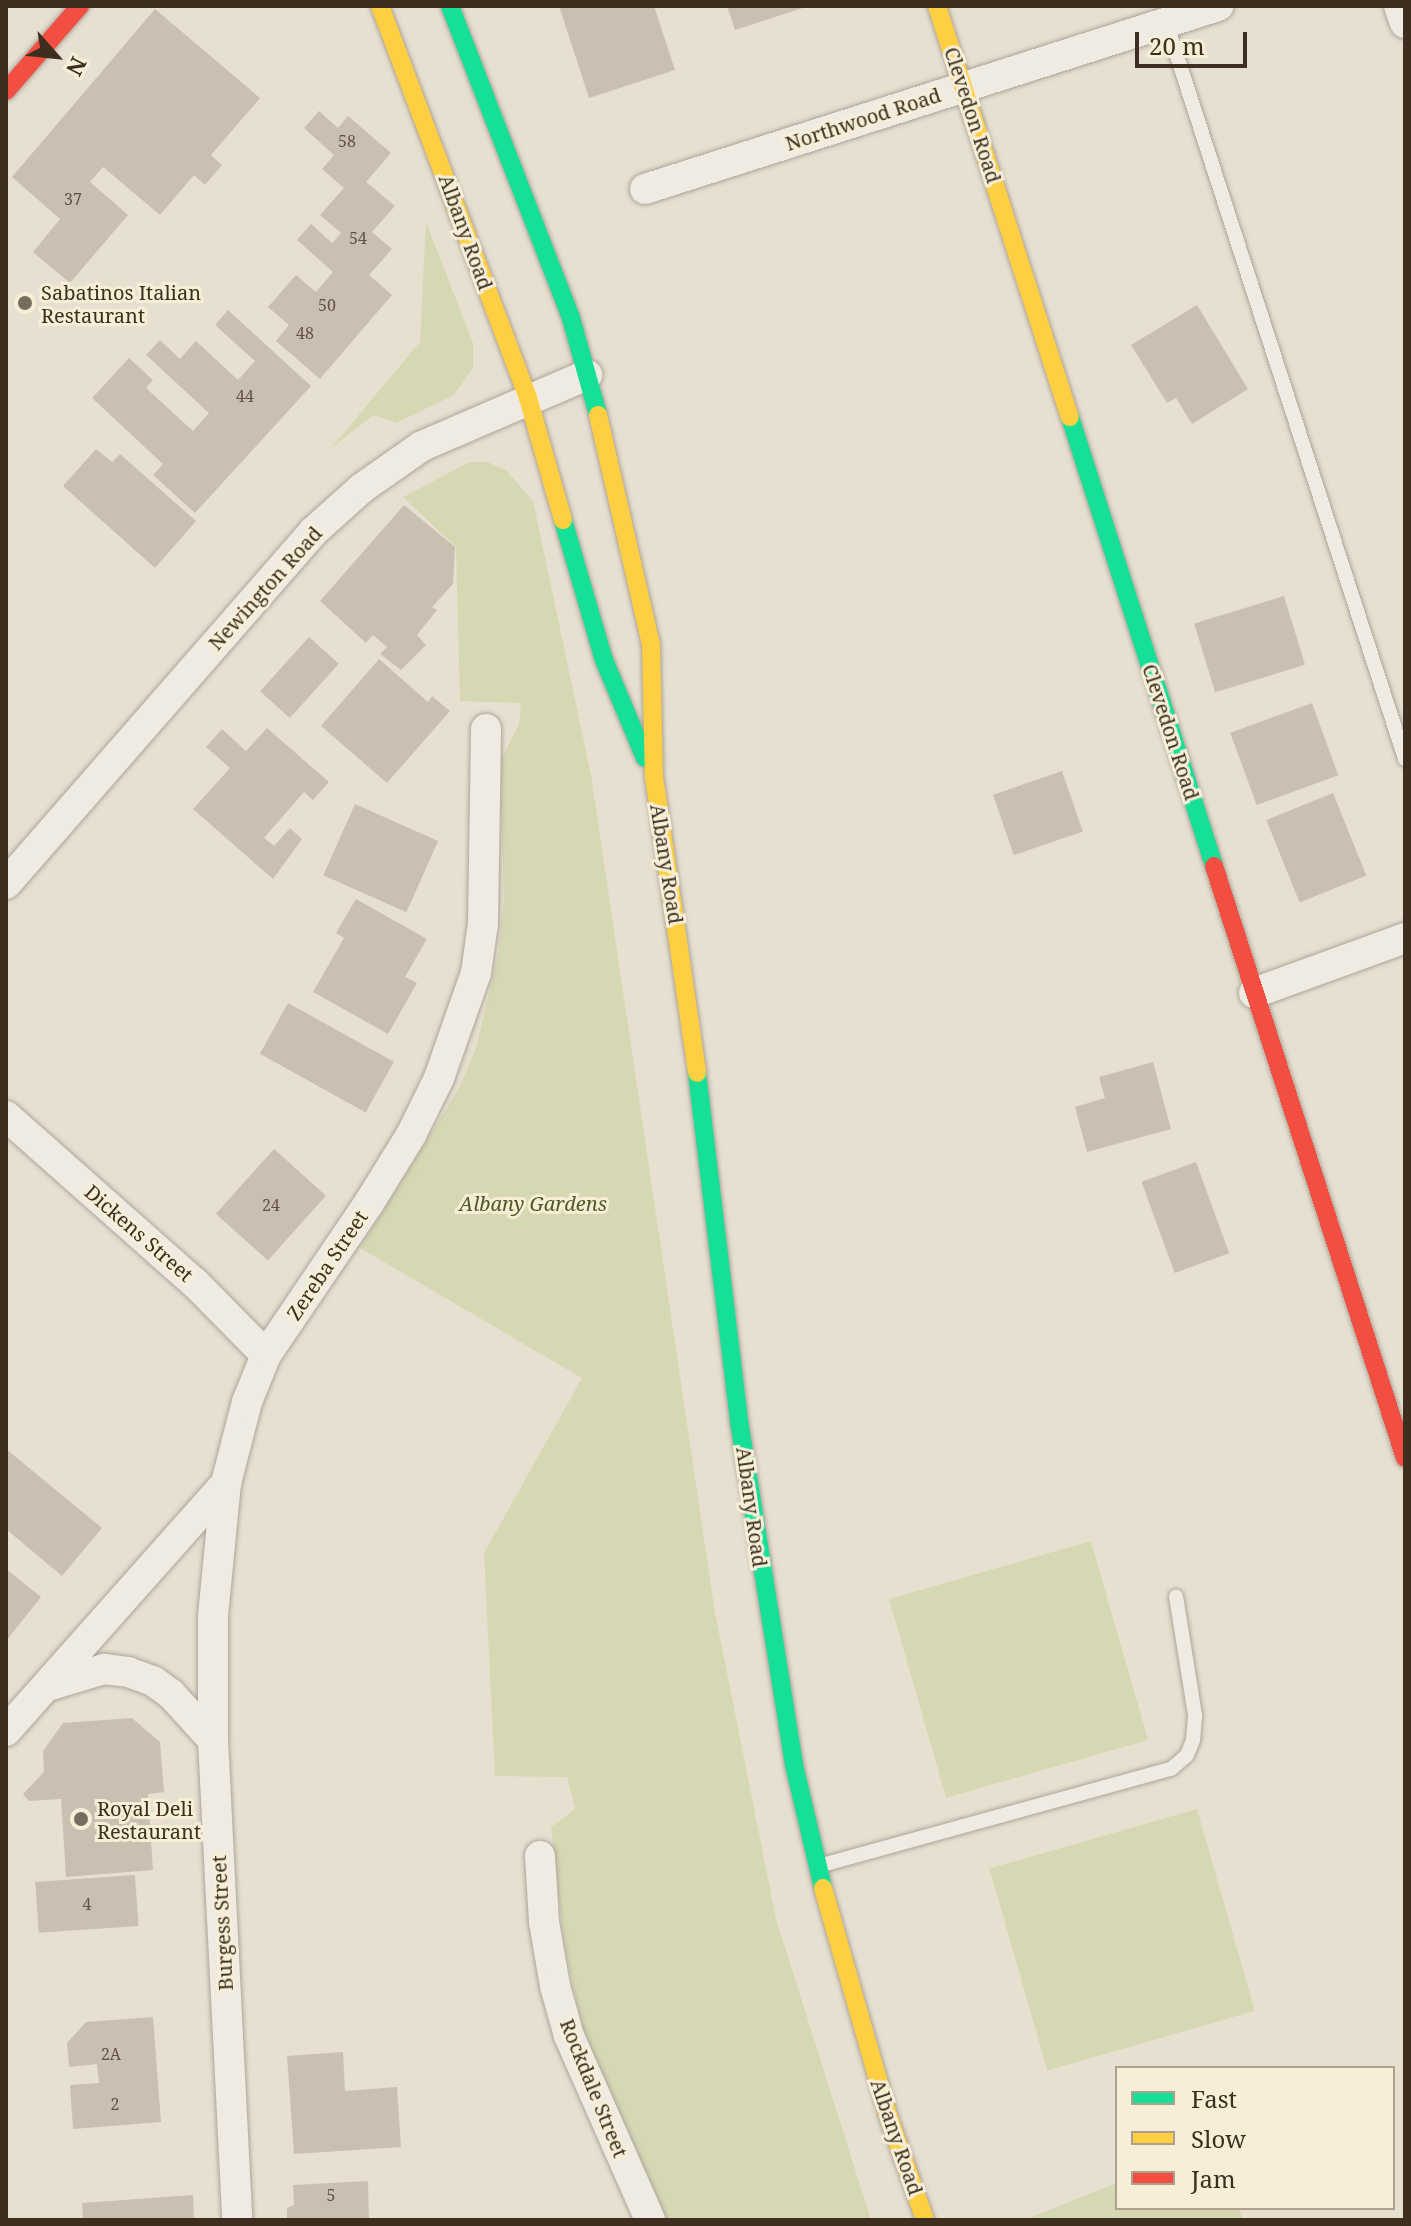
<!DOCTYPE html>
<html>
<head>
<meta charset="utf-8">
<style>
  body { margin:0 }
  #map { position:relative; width:1411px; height:2226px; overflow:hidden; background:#e7e0d1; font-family:"Noto Serif",serif }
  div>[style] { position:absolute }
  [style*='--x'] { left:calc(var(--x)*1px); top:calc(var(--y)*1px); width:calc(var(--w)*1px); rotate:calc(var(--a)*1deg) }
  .green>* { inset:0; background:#d6d7b3; transform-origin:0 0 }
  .building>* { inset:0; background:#cbbfb2; transform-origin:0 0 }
  .roads { filter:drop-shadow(0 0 2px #ada599) drop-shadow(0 0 2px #ada599) }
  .lane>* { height:14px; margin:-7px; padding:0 7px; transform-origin:7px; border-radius:7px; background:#efebe3 }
  .street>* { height:30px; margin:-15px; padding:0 15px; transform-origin:15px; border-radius:15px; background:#efebe3 }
  .fast>* { height:18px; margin:-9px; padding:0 9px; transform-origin:9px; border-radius:9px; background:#16e098 }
  .slow>* { height:18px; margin:-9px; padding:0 9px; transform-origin:9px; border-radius:9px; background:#ffcf43 }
  .jam>* { height:18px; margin:-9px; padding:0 9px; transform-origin:9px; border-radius:9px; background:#f24e42 }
  .dots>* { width:22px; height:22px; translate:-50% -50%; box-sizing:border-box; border:4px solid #f7eed8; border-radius:50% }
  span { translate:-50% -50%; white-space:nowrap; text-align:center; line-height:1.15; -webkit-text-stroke:6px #f7eed8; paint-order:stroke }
  .number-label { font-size:16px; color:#605244 }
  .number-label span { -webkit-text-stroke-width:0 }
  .street-label { font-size:20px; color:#3d2e20 }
  .poi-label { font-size:20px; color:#3d2e20 }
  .left { translate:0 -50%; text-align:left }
  .park-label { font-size:20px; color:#4d5a26; font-style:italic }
  .frame { position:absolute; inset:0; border:8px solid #3d2e20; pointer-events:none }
  .legend { position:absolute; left:1115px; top:2066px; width:280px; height:144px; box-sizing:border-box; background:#f7eed8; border:2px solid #ada18e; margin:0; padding:10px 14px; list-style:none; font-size:24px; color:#3d2e20 }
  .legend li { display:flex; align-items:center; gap:16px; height:40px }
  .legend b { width:40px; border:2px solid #ada18e }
  .north { position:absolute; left:16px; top:16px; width:80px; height:80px; -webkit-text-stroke:6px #f7eed8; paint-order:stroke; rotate:117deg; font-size:22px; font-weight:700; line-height:32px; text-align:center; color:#3d2e20 }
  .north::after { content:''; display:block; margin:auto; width:28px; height:36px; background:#3d2e20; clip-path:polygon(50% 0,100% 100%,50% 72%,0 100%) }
  .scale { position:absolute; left:1135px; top:32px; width:112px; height:36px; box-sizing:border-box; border:4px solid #3d2e20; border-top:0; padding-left:10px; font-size:24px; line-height:28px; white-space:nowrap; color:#3d2e20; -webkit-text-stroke:6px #f7eed8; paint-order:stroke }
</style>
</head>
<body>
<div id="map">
  <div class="green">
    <i style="clip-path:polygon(426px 222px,473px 343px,473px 368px,454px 395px,396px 423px,374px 415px,331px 448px,420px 342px)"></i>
    <i style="clip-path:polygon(470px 462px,487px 462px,506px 470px,533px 501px,591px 775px,715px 1613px,776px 1919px,871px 2220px,666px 2220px,583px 2032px,564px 1941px,551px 1827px,575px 1809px,567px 1777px,495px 1776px,484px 1553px,582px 1378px,360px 1248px,459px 1088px,476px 1048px,498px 956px,504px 898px,500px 762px,519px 724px,521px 703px,460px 701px,456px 547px,403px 497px)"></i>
    <i style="left:1091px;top:1541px;width:207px;height:210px;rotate:74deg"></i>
    <i style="left:1197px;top:1809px;width:210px;height:216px;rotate:74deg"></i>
    <i style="clip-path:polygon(1117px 2183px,1117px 2208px,1239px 2208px,1243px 2220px,1024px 2220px)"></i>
  </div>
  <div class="building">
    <i style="clip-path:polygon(559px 6px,654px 6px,675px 70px,589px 98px)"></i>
    <i style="clip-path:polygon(727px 6px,805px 6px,806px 7px,735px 30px)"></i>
    <i style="clip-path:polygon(155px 9px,260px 98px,211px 155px,222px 165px,205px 185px,194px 175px,160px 215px,103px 167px,90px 182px,128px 215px,70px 283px,33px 252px,60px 219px,12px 177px)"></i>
    <i style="clip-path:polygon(319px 111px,338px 128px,348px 116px,391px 153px,366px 182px,395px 206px,372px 232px,392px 249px,369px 275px,392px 295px,320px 379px,276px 341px,289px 325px,268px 307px,296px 275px,316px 292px,333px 272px,297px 240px,311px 224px,332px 243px,341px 233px,320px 215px,344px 188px,322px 169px,334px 155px,304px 128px)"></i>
    <i style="clip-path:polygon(1197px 305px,1248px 389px,1192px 424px,1176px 398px,1167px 403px,1131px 345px)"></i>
    <i style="clip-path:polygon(228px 310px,311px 386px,195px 513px,153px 475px,163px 464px,92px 398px,129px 358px,153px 380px,146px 388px,193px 431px,209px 413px,146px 355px,160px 340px,180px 359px,196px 341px,238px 380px,255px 361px,215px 325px)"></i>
    <i style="clip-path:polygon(96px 449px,112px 462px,120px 454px,196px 521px,155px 568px,63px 486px)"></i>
    <i style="clip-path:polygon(404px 505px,455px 547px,453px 584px,432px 607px,437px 610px,417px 635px,426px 645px,401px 670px,380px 654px,387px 647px,373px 635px,366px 643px,320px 601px)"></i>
    <i style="left:1284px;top:596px;width:72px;height:94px;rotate:73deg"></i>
    <i style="left:309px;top:637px;width:40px;height:73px;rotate:42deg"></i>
    <i style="clip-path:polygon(379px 659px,428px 702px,432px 696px,450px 711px,387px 783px,321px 726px)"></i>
    <i style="left:1312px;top:703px;width:77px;height:87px;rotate:70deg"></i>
    <i style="clip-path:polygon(267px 728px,329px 782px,313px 800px,304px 792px,264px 838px,274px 846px,290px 828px,302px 839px,273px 879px,193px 809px,230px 768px,206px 747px,222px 729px,246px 751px)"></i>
    <i style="left:1062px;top:771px;width:64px;height:73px;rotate:71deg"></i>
    <i style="left:1333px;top:793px;width:89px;height:72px;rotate:68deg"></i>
    <i style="left:355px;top:804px;width:91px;height:78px;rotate:24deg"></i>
    <i style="clip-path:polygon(356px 899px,427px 939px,405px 977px,417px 983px,388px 1034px,313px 992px,344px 938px,336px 933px)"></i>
    <i style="left:288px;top:1003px;width:121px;height:58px;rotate:29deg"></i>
    <i style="clip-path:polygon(1153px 1062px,1171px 1129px,1087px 1152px,1075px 1107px,1105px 1098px,1099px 1077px)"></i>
    <i style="left:274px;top:1149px;width:70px;height:87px;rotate:42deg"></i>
    <i style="left:1196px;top:1162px;width:97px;height:58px;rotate:70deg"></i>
    <i style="clip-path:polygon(6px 1449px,102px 1528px,62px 1576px,6px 1529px)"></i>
    <i style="clip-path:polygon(6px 1569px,41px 1597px,6px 1641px)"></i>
    <i style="clip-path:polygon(132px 1718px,160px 1742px,164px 1792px,148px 1794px,153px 1870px,66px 1877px,61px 1799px,29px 1801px,23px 1794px,44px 1772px,43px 1751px,63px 1723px)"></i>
    <i style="left:135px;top:1875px;width:51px;height:100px;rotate:86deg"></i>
    <i style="clip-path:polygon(153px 2017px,161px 2122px,73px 2129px,70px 2085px,99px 2083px,97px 2064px,69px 2067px,67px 2043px,86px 2022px)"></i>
    <i style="clip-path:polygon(343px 2052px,345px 2091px,397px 2087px,401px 2147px,294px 2154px,287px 2056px)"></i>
    <i style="clip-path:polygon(368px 2181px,369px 2220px,287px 2220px,287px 2208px,294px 2205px,293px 2185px)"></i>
    <i style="clip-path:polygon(193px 2195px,194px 2220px,83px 2220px,82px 2203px)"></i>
  </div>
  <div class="roads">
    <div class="lane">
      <i style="--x:1166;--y:22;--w:775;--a:72.03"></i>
      <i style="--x:822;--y:1865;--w:362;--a:-15.4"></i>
      <i style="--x:1171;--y:1769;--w:21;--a:-41"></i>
      <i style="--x:1187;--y:1755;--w:16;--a:-68"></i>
      <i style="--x:1193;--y:1740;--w:25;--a:-85"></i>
      <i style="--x:1195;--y:1715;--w:120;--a:-99.1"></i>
    </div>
    <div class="street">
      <i style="--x:1399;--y:6;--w:18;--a:71"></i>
      <i style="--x:645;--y:189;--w:602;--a:-17.71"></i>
      <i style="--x:6;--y:884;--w:467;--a:-48.9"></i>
      <i style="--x:313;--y:532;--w:66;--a:-41.9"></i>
      <i style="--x:362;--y:488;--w:73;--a:-35"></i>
      <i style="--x:422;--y:446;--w:180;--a:-23.3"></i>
      <i style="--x:1254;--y:993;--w:161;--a:-20"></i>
      <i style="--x:6;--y:1116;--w:252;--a:41.5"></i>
      <i style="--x:195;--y:1283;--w:101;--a:45.4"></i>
      <i style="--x:226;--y:1483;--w:134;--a:95.6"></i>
      <i style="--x:213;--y:1616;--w:124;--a:90"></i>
      <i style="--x:213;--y:1740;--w:481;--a:87.1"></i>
      <i style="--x:48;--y:1686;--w:59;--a:-16.9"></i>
      <i style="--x:104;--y:1669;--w:24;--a:7"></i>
      <i style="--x:128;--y:1672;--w:27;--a:20"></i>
      <i style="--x:153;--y:1681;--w:22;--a:36"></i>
      <i style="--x:171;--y:1694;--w:62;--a:47.6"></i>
      <i style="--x:6;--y:1731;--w:332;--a:-48.4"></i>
      <i style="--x:226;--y:1483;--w:84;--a:-75.5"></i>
      <i style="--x:247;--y:1402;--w:51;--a:-68"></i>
      <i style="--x:266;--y:1355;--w:184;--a:-55.9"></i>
      <i style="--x:369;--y:1203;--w:80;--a:-58.3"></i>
      <i style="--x:411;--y:1135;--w:64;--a:-63.8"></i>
      <i style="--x:439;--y:1078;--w:111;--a:-70.6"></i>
      <i style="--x:476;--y:973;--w:49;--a:-81.9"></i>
      <i style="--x:483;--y:924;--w:195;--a:-89.1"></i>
      <i style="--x:540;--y:1856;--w:66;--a:86.5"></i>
      <i style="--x:544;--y:1922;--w:65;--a:80.2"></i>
      <i style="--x:555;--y:1986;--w:52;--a:74.4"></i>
      <i style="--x:569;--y:2036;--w:201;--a:66.2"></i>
    </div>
    <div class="fast">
      <i style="--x:450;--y:6;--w:335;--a:68.8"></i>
      <i style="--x:571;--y:318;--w:101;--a:74.4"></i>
      <i style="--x:1070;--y:417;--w:472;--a:72.2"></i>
      <i style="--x:563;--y:520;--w:146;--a:73.7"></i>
      <i style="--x:604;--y:660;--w:106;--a:67.3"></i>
      <i style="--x:697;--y:1073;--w:351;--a:83.1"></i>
      <i style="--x:739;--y:1421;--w:348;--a:80.9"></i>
      <i style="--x:794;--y:1765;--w:126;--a:76.7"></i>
    </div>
    <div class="slow">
      <i style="--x:380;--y:6;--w:419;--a:69.3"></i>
      <i style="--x:528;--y:398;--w:127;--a:74"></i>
      <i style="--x:937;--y:6;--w:432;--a:72.1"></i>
      <i style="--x:598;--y:415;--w:236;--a:77"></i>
      <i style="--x:651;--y:645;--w:132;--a:88.7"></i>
      <i style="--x:654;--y:777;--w:299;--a:81.7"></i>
      <i style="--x:823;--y:1888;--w:242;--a:74"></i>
      <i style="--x:890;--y:2121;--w:105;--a:70.5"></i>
    </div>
    <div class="jam">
      <i style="--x:6;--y:91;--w:113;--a:-49"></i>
      <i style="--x:1214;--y:866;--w:622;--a:72.12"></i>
    </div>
  </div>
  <div class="dots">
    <i style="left:25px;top:303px;background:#786c5e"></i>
    <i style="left:81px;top:1819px;background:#786c5e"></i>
  </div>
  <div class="number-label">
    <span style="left:347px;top:141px">58</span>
    <span style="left:73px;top:199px">37</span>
    <span style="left:358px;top:238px">54</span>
    <span style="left:327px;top:305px">50</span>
    <span style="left:305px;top:333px">48</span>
    <span style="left:245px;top:396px">44</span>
    <span style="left:271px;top:1205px">24</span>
    <span style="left:87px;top:1904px">4</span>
    <span style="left:111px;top:2054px">2A</span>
    <span style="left:115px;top:2104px">2</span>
    <span style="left:331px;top:2195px">5</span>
  </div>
  <div class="street-label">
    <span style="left:973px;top:115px;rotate:72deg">Clevedon Road</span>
    <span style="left:863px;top:119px;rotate:-18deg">Northwood Road</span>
    <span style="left:466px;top:232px;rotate:70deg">Albany Road</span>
    <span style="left:265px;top:588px;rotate:-48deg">Newington Road</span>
    <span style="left:1171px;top:732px;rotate:72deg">Clevedon Road</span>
    <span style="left:667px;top:864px;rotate:81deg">Albany Road</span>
    <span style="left:139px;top:1233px;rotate:41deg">Dickens Street</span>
    <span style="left:327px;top:1265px;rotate:-56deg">Zereba Street</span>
    <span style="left:752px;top:1507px;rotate:82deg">Albany Road</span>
    <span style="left:222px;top:1923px;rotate:-93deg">Burgess Street</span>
    <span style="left:594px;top:2088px;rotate:68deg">Rockdale Street</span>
    <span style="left:897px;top:2137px;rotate:71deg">Albany Road</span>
  </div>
  <div class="poi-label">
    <span class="left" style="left:41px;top:304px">Sabatinos Italian<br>Restaurant</span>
    <span class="left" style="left:97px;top:1820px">Royal Deli<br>Restaurant</span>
  </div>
  <div class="park-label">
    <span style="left:533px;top:1203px">Albany Gardens</span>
  </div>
  <div class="frame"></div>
  <ul class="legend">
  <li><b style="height:10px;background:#16e098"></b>Fast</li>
  <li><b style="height:10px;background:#ffcf43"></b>Slow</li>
  <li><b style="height:10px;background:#f24e42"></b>Jam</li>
  </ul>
  <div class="north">N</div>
  <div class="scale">20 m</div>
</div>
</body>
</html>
